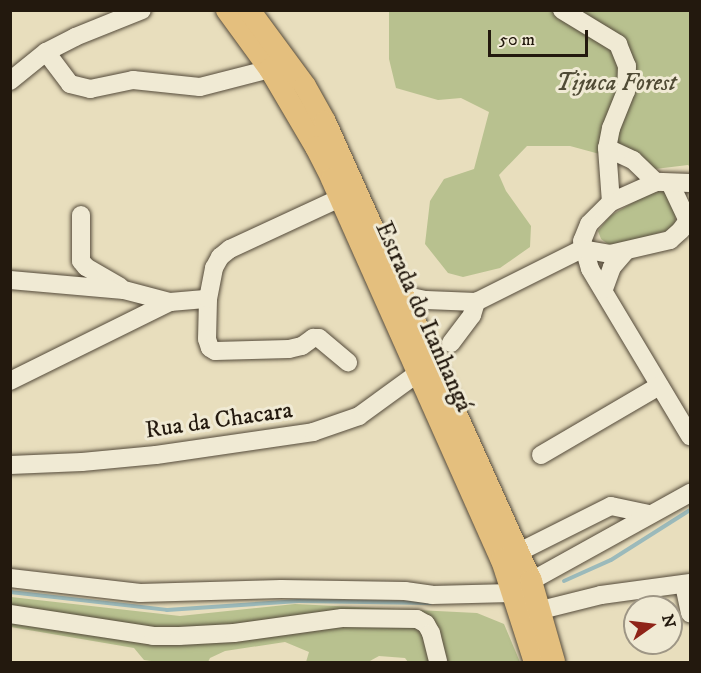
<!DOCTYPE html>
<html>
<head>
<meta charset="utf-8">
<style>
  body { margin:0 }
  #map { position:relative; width:701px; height:673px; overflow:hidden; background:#e8debd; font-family:"IM FELL DW Pica",serif }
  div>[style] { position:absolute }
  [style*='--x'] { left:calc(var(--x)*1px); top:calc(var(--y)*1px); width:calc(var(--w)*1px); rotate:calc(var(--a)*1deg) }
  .green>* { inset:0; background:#b8c18f }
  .stream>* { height:4px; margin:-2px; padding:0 2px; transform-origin:2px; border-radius:2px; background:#9bbabb }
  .roads { filter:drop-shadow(0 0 2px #544a3a) drop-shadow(0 0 2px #544a3a) }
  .minor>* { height:18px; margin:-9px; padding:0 9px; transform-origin:9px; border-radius:9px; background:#f0ead4 }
  .major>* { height:22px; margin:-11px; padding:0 11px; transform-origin:11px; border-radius:11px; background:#e4bf7e }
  span { translate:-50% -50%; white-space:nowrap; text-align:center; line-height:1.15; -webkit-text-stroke:6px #f0ead4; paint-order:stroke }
  .park-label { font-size:24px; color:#504b35; font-style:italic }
  .street-label { font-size:24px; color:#23190e }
  .frame { position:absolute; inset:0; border:12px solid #23190e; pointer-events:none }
  .north { position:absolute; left:623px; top:595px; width:60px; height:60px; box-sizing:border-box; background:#f0ead4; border:2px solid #9e9685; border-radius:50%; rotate:76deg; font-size:16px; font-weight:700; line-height:24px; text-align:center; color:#23190e }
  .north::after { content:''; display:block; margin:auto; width:21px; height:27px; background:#8f2418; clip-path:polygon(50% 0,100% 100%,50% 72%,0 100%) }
  .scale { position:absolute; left:488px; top:30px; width:100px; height:27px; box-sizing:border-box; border:3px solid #23190e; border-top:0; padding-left:8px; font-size:18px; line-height:21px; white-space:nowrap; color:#23190e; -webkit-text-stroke:4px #f0ead4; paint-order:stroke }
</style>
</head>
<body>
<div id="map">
  <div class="green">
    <i style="clip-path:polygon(389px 11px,690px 11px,690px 167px,688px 165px,655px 169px,570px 146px,527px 146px,499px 175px,506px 191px,531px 226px,530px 247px,500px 268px,463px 277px,448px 273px,425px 244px,430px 201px,444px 179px,474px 169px,489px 112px,461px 98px,438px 100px,396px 88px,389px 59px)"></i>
    <i style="clip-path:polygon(654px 190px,665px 192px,676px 211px,675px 222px,669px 230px,620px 244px,608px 244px,601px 239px,598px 231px,610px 216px)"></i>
    <i style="clip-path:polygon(11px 597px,180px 616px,295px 604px,477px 613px,504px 624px,520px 662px,408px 662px,405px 658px,379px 656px,368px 662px,306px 662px,309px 652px,285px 642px,225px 651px,210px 658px,208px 662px,158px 662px,144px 660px,134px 648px,11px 627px)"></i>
  </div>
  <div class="stream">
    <i style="--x:564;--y:581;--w:51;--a:-24.1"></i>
    <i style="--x:611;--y:560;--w:93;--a:-32.3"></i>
    <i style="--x:10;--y:592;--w:158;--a:6.5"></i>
    <i style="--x:167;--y:610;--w:132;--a:-3.9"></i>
    <i style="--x:299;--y:601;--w:131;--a:0.9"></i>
  </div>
  <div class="roads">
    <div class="minor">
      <i style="--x:562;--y:10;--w:66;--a:31.3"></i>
      <i style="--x:618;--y:44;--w:24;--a:68"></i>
      <i style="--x:627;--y:66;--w:25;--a:92"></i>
      <i style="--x:626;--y:91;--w:40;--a:112"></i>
      <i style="--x:611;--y:128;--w:20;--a:101"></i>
      <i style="--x:607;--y:148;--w:54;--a:85.8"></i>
      <i style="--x:46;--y:52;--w:40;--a:53"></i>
      <i style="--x:70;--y:84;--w:21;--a:14"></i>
      <i style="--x:90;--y:89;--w:44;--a:-11.8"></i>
      <i style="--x:133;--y:80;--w:67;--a:6"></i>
      <i style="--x:200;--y:87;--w:72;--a:-14.4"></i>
      <i style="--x:10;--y:81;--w:46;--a:-38.9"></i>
      <i style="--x:46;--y:52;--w:33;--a:-27"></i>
      <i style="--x:75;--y:37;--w:72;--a:-21.9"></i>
      <i style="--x:607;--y:148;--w:29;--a:25"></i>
      <i style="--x:633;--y:160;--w:32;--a:44"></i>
      <i style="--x:670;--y:183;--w:42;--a:64.7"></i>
      <i style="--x:690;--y:183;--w:34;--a:-178"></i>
      <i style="--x:656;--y:182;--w:49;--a:156"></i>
      <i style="--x:611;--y:202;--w:31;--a:135"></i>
      <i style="--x:589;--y:224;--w:18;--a:112"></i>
      <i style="--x:582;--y:241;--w:29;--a:74"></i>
      <i style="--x:590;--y:269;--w:195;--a:59.1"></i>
      <i style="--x:81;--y:215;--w:46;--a:90"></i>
      <i style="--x:81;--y:261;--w:8;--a:50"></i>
      <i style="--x:86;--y:267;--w:39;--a:30"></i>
      <i style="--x:10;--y:280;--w:114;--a:5"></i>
      <i style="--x:124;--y:290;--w:48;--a:14.6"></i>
      <i style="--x:604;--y:289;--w:23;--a:-70"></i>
      <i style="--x:612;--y:267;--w:21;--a:-49"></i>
      <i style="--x:402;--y:295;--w:25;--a:12"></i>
      <i style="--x:426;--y:300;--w:50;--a:2.3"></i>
      <i style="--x:208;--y:299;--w:40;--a:91.4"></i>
      <i style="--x:207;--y:339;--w:9;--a:72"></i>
      <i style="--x:210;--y:348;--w:6;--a:31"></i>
      <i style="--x:215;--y:351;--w:74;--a:-1.5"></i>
      <i style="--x:289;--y:349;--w:13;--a:-13"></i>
      <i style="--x:302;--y:346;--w:14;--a:-36"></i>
      <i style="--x:313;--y:338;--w:6;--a:0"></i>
      <i style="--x:319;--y:338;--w:38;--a:40"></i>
      <i style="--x:451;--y:343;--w:35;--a:-53"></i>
      <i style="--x:472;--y:315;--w:14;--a:-73"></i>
      <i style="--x:476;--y:302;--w:119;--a:-26.6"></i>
      <i style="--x:582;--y:249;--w:28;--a:10"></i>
      <i style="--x:610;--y:254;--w:62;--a:-13.1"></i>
      <i style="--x:670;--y:240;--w:15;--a:-42"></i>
      <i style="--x:681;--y:230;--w:16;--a:-55"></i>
      <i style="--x:10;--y:381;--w:178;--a:-26.3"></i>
      <i style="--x:170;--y:302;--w:38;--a:-5"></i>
      <i style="--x:208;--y:299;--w:32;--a:-79"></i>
      <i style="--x:214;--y:268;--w:13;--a:-61"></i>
      <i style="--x:220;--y:257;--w:13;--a:-39"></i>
      <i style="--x:230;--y:249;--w:121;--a:-24.9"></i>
      <i style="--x:541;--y:455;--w:137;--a:-30.3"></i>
      <i style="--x:10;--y:465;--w:72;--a:-2.4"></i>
      <i style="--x:82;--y:462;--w:74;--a:-5.4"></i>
      <i style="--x:156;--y:455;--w:159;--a:-8.3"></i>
      <i style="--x:313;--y:432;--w:49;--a:-19.2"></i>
      <i style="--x:359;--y:416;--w:73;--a:-36.1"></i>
      <i style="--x:507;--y:558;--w:116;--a:-26.6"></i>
      <i style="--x:611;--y:506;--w:40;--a:12"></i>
      <i style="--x:10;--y:578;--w:131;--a:6.6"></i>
      <i style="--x:140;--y:593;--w:141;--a:-1.6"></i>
      <i style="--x:281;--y:589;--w:124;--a:0.9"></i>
      <i style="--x:405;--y:591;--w:27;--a:8"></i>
      <i style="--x:432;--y:595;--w:82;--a:-1.4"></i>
      <i style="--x:531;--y:581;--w:182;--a:-29"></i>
      <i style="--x:684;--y:585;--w:29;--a:78"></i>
      <i style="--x:541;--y:610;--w:62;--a:-14"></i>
      <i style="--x:601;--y:595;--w:90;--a:-7.7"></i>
      <i style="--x:10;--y:614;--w:145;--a:8.7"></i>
      <i style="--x:153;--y:636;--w:26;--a:0"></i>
      <i style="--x:179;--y:636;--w:55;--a:-3.1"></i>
      <i style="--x:234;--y:633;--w:109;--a:-7.9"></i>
      <i style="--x:342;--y:618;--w:75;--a:0.8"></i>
      <i style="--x:417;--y:619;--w:10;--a:29"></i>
      <i style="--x:426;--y:624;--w:10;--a:61"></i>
      <i style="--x:431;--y:633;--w:30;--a:76"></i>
    </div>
    <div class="major">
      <i style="--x:227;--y:10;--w:73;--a:53.9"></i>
      <i style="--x:270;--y:69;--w:91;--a:59.5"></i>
      <i style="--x:316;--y:147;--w:36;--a:63"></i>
      <i style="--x:332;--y:179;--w:417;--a:66"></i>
      <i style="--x:502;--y:560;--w:107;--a:72.1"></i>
      <i style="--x:249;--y:10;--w:94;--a:53.6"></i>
      <i style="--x:305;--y:86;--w:41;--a:60.9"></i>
      <i style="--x:325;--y:122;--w:503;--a:65.83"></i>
      <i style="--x:531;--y:581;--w:84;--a:74.1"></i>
    </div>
  </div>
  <div class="park-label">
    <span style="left:616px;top:84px">Tijuca Forest</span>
  </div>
  <div class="street-label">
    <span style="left:423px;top:317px;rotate:66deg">Estrada do Itanhangá</span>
    <span style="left:219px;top:421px;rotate:-8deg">Rua da Chacara</span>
  </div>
  <div class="frame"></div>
  <div class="north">N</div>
  <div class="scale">50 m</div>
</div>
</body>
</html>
